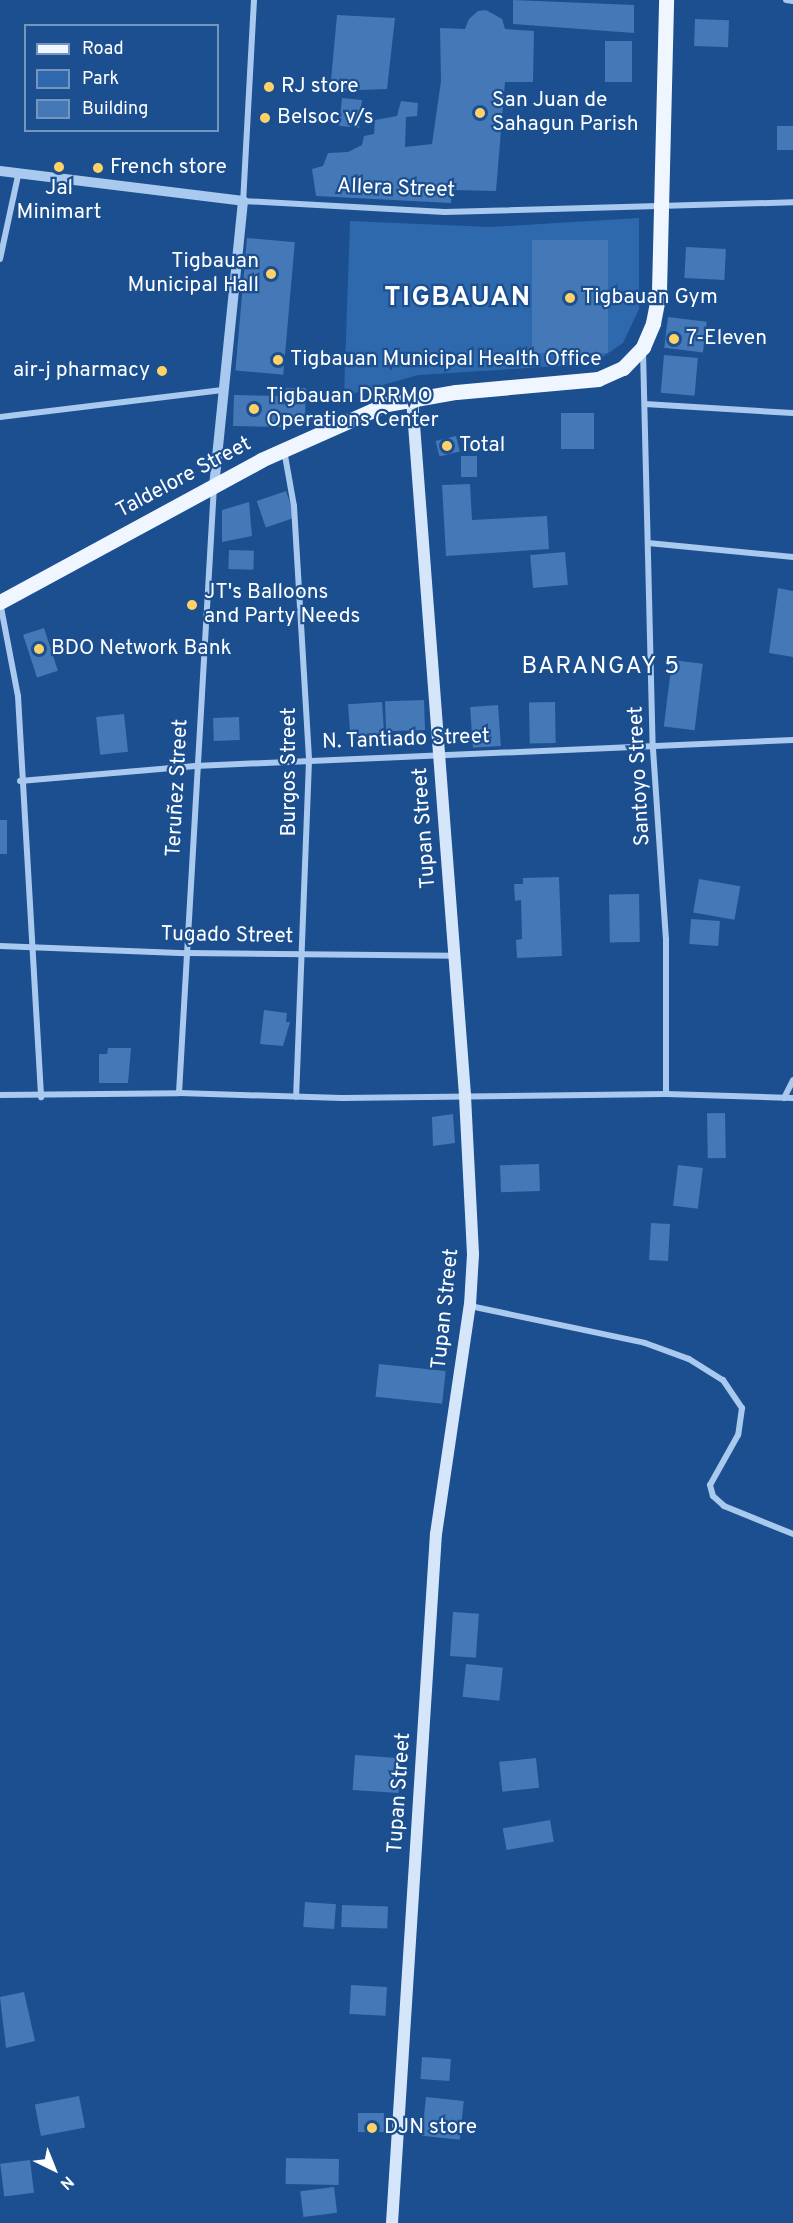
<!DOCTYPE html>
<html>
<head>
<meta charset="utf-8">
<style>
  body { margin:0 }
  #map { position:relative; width:793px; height:2223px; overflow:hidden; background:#1b4f8f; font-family:Overpass,sans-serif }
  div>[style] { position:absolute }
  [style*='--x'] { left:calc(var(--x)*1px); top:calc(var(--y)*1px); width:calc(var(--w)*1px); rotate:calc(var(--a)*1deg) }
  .green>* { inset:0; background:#2e69ad }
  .building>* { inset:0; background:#4478b7; transform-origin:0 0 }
  .minor>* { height:6px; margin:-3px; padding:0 3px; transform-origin:3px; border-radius:3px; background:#a9c9ee }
  .tertiary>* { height:10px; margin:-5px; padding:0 5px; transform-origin:5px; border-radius:5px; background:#a9c9ee }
  .secondary>* { height:12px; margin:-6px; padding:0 6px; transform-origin:6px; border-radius:6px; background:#d6e6fa }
  .primary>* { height:15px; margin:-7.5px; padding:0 7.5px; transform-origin:7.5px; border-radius:7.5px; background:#f0f6ff }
  .dots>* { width:16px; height:16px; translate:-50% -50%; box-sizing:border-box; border:3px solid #1b4f8f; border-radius:50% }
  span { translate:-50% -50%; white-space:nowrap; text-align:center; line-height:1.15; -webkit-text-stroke:4.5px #1b4f8f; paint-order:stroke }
  .poi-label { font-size:21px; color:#fff }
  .left { translate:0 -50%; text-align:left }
  .right { translate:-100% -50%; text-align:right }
  .street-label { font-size:21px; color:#fff }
  .quarter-label { font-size:24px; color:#fff; letter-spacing:1.5px }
  .district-label { font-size:27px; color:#fff; font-weight:700; letter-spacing:1.5px }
  .legend { position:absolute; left:24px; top:24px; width:195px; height:108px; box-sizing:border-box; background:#1b4f8f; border:2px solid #7695bc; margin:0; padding:8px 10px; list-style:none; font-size:18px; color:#fff }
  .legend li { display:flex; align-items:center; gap:12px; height:30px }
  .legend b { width:30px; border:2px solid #7695bc }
  .north { position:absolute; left:24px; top:2139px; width:60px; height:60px; -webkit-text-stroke:4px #1b4f8f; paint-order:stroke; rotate:137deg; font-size:16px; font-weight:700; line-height:24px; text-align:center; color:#fff }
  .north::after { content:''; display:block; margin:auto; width:21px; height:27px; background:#fff; clip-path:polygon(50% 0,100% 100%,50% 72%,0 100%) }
</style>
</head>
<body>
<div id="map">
  <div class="green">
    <i style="clip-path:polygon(639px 218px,639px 309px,623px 343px,592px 364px,418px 375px,344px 396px,350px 221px,490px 227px)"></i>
  </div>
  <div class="building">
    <i style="clip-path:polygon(513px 0,634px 5px,634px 33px,513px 24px)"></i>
    <i style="clip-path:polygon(486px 10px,502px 19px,505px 29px,534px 31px,533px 82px,505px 82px,496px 191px,452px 190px,451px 203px,316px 196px,312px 169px,323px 166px,328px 153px,348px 152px,362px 145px,364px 136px,374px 134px,375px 120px,397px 116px,401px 101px,418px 103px,417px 116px,406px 117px,405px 147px,432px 144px,441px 81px,440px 28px,465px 29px,469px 19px,478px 11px)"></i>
    <i style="clip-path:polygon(337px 15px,395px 18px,387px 89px,330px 91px)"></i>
    <i style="left:695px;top:19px;width:34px;height:27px;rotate:2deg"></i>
    <i style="left:605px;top:41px;width:27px;height:41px"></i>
    <i style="left:342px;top:98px;width:20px;height:28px;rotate:6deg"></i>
    <i style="left:777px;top:126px;width:16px;height:24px"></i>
    <i style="left:247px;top:238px;width:48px;height:133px;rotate:5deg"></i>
    <i style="left:608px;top:240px;width:113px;height:76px;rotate:90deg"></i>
    <i style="left:686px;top:247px;width:40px;height:31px;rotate:3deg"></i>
    <i style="left:668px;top:317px;width:39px;height:31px;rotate:7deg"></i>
    <i style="left:664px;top:355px;width:34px;height:38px;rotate:5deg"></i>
    <i style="clip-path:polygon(286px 388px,306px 388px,305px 416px,285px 416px,284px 427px,233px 426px,234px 395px,285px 396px)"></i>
    <i style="left:561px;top:413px;width:33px;height:36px"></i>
    <i style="left:456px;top:436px;width:16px;height:21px;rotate:76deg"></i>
    <i style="left:477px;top:456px;width:21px;height:16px;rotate:90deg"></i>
    <i style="clip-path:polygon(470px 484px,472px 520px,547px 516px,549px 549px,446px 556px,442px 485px)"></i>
    <i style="left:286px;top:491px;width:28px;height:31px;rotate:71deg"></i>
    <i style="clip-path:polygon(249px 502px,252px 536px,222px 542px,222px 510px)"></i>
    <i style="left:229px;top:550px;width:25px;height:19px;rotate:2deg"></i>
    <i style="left:565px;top:552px;width:33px;height:35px;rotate:85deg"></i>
    <i style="clip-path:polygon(778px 588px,793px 591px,793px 657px,769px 653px)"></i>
    <i style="left:44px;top:628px;width:45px;height:22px;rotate:72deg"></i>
    <i style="left:672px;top:660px;width:31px;height:67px;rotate:7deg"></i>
    <i style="left:424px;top:700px;width:30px;height:39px;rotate:88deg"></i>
    <i style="left:382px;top:702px;width:32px;height:34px;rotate:86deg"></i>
    <i style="left:555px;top:702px;width:41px;height:26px;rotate:89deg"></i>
    <i style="left:498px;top:705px;width:41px;height:28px;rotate:86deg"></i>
    <i style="left:124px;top:714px;width:38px;height:28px;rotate:84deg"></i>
    <i style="left:239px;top:717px;width:23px;height:26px;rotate:88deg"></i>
    <i style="left:0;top:820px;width:7px;height:34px"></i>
    <i style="clip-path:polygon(559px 877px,562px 956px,517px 958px,516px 940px,522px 939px,521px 900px,515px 901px,514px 884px,523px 884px,523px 878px)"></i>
    <i style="left:699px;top:879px;width:42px;height:34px;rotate:10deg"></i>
    <i style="left:639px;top:894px;width:48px;height:30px;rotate:89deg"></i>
    <i style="left:691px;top:919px;width:29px;height:25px;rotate:4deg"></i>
    <i style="clip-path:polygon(264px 1010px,287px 1013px,286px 1022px,290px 1022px,283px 1046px,260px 1044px)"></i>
    <i style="clip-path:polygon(108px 1048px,131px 1048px,128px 1083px,99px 1083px,99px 1054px,107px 1054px)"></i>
    <i style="left:725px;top:1113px;width:45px;height:18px;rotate:89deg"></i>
    <i style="clip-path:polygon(453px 1114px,455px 1143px,433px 1146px,432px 1117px)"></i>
    <i style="left:539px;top:1164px;width:27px;height:39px;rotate:88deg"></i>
    <i style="left:678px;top:1165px;width:25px;height:41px;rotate:7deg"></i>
    <i style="left:651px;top:1223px;width:19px;height:37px;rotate:3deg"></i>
    <i style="left:379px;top:1364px;width:67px;height:33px;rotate:6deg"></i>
    <i style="left:453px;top:1612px;width:26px;height:44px;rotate:4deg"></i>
    <i style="left:466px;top:1664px;width:37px;height:33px;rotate:6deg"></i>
    <i style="left:355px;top:1755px;width:46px;height:35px;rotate:4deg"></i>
    <i style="left:536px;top:1758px;width:30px;height:37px;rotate:84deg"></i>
    <i style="left:550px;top:1820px;width:22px;height:48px;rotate:80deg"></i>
    <i style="left:305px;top:1902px;width:31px;height:25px;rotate:4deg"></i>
    <i style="left:342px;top:1905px;width:46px;height:22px;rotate:2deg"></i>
    <i style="left:351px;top:1985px;width:36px;height:29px;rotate:3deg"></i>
    <i style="clip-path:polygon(24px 1992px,35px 2041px,6px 2048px,0 1997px)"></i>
    <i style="left:422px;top:2057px;width:29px;height:22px;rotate:4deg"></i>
    <i style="left:79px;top:2096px;width:32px;height:45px;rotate:79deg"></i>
    <i style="left:426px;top:2097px;width:38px;height:39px;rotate:6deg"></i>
    <i style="left:358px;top:2113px;width:26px;height:19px"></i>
    <i style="left:286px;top:2158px;width:53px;height:26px;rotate:1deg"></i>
    <i style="left:30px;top:2160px;width:33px;height:30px;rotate:83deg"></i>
    <i style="left:334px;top:2187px;width:26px;height:34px;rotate:83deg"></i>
  </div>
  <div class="minor">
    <i style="--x:254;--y:0;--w:201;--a:93.1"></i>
    <i style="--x:243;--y:201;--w:202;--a:3.1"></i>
    <i style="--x:445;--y:212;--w:348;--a:-1.6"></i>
    <i style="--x:786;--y:0;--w:7;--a:8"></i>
    <i style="--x:0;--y:259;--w:85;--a:-77.8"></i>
    <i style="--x:643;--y:351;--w:398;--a:88.6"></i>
    <i style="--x:653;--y:749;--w:190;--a:86.1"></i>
    <i style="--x:666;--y:939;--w:155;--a:90"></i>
    <i style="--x:645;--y:404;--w:148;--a:3.5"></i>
    <i style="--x:0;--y:417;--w:226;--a:-6.9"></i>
    <i style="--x:284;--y:450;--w:57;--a:79.9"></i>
    <i style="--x:294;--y:506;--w:255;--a:86.6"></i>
    <i style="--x:309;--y:761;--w:336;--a:92.2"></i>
    <i style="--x:648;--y:543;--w:146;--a:5.5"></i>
    <i style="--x:0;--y:602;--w:96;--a:79.2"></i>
    <i style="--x:18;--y:696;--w:402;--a:86.7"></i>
    <i style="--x:20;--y:781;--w:176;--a:-4.9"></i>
    <i style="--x:195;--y:766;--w:599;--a:-2.49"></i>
    <i style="--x:0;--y:946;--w:186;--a:2.2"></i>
    <i style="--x:186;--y:953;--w:268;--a:0.6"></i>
    <i style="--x:179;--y:1093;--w:608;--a:-86.7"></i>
    <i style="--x:0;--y:1095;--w:179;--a:-0.6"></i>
    <i style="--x:179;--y:1093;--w:163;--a:1.8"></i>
    <i style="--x:342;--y:1098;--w:324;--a:-0.7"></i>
    <i style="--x:666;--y:1094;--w:127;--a:1.8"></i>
    <i style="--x:784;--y:1098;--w:20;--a:-63"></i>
    <i style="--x:470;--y:1306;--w:179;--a:11.9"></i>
    <i style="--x:645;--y:1343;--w:47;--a:20"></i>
    <i style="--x:689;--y:1359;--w:40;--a:32"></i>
    <i style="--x:723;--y:1380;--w:34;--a:56"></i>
    <i style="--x:742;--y:1408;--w:27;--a:98"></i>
    <i style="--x:738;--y:1435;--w:57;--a:119.2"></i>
    <i style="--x:710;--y:1485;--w:11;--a:75"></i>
    <i style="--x:713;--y:1496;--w:15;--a:42"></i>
    <i style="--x:724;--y:1506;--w:74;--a:22.1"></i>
  </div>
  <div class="tertiary">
    <i style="--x:0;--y:171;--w:245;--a:7"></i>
    <i style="--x:243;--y:201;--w:286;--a:95.8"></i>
  </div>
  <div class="secondary">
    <i style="--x:392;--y:2223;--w:690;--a:-86.35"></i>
    <i style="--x:436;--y:1534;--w:232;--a:-81.6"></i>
    <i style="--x:470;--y:1305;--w:51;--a:-86.6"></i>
    <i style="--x:473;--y:1254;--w:159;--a:-92.9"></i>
    <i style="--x:465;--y:1095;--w:699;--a:-94.35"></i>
  </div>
  <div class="primary">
    <i style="--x:0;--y:602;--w:297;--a:-28.5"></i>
    <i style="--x:261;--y:460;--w:138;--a:-24"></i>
    <i style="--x:387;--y:404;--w:70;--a:-9.9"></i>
    <i style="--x:456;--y:392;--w:143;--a:-5.2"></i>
    <i style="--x:598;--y:379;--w:27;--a:-24"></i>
    <i style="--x:623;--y:368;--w:29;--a:-46"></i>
    <i style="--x:643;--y:347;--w:26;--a:-67"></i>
    <i style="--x:653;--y:323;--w:33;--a:-79"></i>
    <i style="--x:659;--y:291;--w:291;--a:-88.6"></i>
  </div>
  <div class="dots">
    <i style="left:269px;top:87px;background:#ffd166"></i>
    <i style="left:480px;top:113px;background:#ffd166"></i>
    <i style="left:265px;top:118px;background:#ffd166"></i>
    <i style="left:59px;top:167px;background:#ffd166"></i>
    <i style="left:98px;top:168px;background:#ffd166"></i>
    <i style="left:271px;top:274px;background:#ffd166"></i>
    <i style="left:570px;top:298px;background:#ffd166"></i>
    <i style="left:674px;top:339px;background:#ffd166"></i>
    <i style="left:278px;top:360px;background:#ffd166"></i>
    <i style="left:162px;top:371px;background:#ffd166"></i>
    <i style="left:254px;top:409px;background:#ffd166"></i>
    <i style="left:447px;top:446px;background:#ffd166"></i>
    <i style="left:192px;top:605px;background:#ffd166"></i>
    <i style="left:39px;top:649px;background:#ffd166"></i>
    <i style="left:372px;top:2128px;background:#ffd166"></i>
  </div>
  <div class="poi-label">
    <span class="left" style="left:281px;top:87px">RJ store</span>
    <span class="left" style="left:492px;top:113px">San Juan de<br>Sahagun Parish</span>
    <span class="left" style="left:277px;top:118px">Belsoc v/s</span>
    <span class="left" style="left:110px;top:168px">French store</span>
    <span style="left:59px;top:201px">Jal<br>Minimart</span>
    <span class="right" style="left:259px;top:274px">Tigbauan<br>Municipal Hall</span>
    <span class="left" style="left:582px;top:298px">Tigbauan Gym</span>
    <span class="left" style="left:686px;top:339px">7-Eleven</span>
    <span class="left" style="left:290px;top:360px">Tigbauan Municipal Health Office</span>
    <span class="right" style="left:150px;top:371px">air-j pharmacy</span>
    <span class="left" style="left:266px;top:409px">Tigbauan DRRMO<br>Operations Center</span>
    <span class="left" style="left:459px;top:446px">Total</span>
    <span class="left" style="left:204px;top:605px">JT's Balloons<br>and Party Needs</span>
    <span class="left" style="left:51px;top:649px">BDO Network Bank</span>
    <span class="left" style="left:384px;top:2128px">DJN store</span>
  </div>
  <div class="street-label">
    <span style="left:396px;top:189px;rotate:2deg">Allera Street</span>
    <span style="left:184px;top:478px;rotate:-28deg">Taldelore Street</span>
    <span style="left:406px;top:740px;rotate:-2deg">N. Tantiado Street</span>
    <span style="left:290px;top:772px;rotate:-90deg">Burgos Street</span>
    <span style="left:640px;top:776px;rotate:-93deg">Santoyo Street</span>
    <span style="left:178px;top:788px;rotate:-87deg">Teruñez Street</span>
    <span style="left:425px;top:828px;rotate:-94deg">Tupan Street</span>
    <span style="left:227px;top:936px;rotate:1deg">Tugado Street</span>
    <span style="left:446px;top:1309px;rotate:-84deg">Tupan Street</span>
    <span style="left:400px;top:1793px;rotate:-86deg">Tupan Street</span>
  </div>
  <div class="quarter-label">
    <span style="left:601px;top:668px">BARANGAY 5</span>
  </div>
  <div class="district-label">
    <span style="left:458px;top:299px">TIGBAUAN</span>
  </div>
  <ul class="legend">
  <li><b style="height:8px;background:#f0f6ff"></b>Road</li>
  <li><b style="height:16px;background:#2e69ad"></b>Park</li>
  <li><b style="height:16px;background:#4478b7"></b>Building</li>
  </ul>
  <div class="north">N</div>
</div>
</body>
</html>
